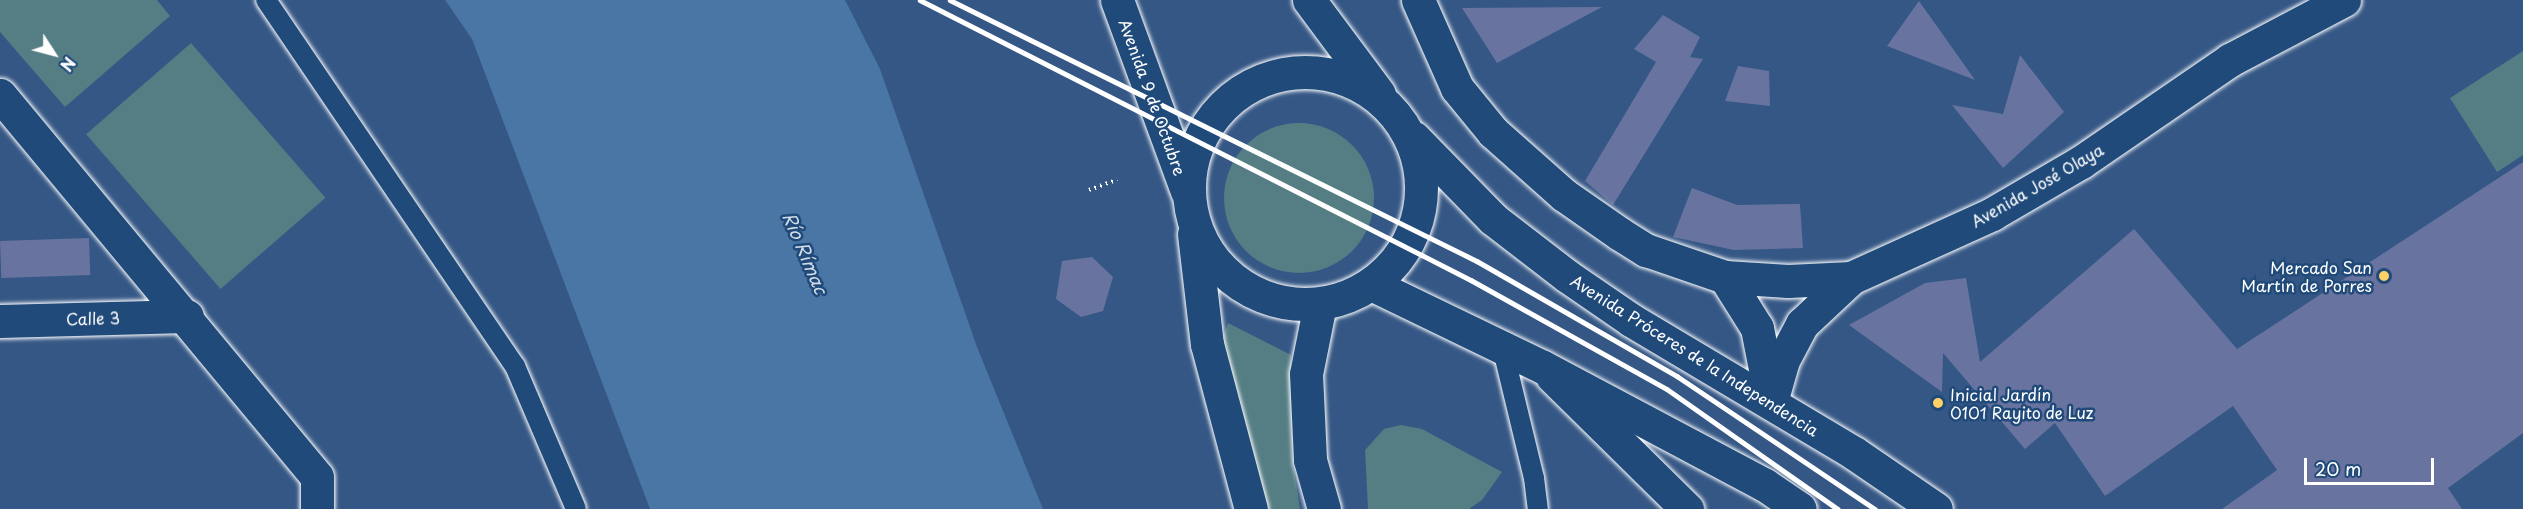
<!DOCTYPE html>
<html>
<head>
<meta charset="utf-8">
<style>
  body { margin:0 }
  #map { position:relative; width:2523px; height:509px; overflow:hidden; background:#355785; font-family:"Playpen Sans",sans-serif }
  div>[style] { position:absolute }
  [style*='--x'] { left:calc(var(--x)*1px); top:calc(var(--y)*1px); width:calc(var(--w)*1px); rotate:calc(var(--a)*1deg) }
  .green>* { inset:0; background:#547d84; transform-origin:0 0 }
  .round { border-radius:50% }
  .water>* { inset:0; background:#4a76a5 }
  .building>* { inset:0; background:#68749f; transform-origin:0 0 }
  .path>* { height:4px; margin-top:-2px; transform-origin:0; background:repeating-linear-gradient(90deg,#fff 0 1.5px,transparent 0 6px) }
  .roads { filter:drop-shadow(0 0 2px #fff) drop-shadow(0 0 2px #fff) }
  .lane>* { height:20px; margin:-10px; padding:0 10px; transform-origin:10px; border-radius:10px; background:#1f4a7a }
  .street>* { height:33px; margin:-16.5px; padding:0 16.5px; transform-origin:16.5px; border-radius:16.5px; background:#1f4a7a }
  .secondary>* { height:33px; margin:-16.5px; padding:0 16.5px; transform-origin:16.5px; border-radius:16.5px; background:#1f4a7a }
  .primary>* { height:33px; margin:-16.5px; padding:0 16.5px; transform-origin:16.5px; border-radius:16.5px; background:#1f4a7a }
  .primary>.ring { margin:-16.5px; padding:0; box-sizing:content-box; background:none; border:33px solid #1f4a7a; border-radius:50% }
  .rail>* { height:4.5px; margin:-2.25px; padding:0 2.25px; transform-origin:2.25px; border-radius:2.25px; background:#fff }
  .dots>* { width:16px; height:16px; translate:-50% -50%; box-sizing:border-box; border:3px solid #1f4a7a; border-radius:50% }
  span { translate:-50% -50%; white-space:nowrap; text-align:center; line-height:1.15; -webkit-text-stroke:5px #1f4a7a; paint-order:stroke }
  .street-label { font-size:16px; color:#fff }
  .poi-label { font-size:16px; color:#fff }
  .right { translate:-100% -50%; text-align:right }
  .left { translate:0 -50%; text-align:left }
  .water-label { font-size:18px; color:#d2dde8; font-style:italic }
  .north { position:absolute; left:24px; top:24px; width:60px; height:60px; -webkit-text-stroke:4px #1f4a7a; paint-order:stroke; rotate:126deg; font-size:16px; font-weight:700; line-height:24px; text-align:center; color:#fff }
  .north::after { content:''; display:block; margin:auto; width:21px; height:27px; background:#fff; clip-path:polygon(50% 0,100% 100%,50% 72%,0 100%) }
  .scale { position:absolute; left:2304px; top:458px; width:130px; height:27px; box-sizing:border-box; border:3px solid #fff; border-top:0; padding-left:8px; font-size:18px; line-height:21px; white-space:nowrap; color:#fff; -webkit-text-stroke:4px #1f4a7a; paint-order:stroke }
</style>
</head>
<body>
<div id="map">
  <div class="green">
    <i style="clip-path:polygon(0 0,157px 0,170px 16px,65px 107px,0 32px)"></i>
    <i style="left:191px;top:43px;width:205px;height:139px;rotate:49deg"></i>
    <i style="clip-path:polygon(2523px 51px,2523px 155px,2497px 172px,2450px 98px)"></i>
    <i class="round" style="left:1224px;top:123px;width:150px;height:150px"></i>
    <i style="clip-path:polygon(1228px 323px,1291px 355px,1293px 465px,1300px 509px,1266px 509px,1219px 350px)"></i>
    <i style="clip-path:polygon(1401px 425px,1422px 429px,1502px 472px,1482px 500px,1469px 509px,1368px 509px,1365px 450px,1384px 429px)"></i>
  </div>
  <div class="water">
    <i style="clip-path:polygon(445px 0,845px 0,880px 69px,977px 347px,1043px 509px,650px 509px,472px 39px)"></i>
  </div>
  <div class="building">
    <i style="clip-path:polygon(1919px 1px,1975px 80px,1887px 46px)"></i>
    <i style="clip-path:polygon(1602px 7px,1497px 63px,1462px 8px)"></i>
    <i style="clip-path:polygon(1663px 15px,1700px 37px,1690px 57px,1703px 59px,1613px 205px,1585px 181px,1656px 62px,1634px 49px)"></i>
    <i style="clip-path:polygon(2020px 55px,2064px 112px,2003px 168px,1952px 105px,2003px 114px)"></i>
    <i style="clip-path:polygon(1738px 66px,1769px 71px,1770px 106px,1725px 101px)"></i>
    <i style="clip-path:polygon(2523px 162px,2523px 433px,2448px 488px,2462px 509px,2222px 509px,2277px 470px,2233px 406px,2105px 496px,2055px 423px,2025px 449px,1943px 353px,1942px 392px,1849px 325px,1925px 283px,1966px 278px,1980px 362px,2134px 229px,2237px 349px)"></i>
    <i style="clip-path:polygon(1692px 188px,1737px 205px,1800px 204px,1803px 248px,1734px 250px,1673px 237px)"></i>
    <i style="left:89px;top:238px;width:37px;height:89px;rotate:88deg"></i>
    <i style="clip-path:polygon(1092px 257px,1113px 277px,1103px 311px,1081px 317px,1056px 299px,1062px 261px)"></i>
  </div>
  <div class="path">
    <i style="--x:1089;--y:190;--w:30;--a:-20"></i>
  </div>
  <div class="roads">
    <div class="lane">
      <i style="--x:266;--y:0;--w:443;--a:55.8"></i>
      <i style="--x:515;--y:366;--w:155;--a:66.9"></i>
      <i style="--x:1502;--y:346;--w:136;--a:76.4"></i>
      <i style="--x:1534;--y:478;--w:31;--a:83"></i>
    </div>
    <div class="street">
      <i style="--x:1418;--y:0;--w:96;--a:66.1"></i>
      <i style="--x:1457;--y:88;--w:57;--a:50.7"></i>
      <i style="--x:1493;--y:132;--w:95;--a:41.6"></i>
      <i style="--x:1564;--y:195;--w:68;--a:34.9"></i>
      <i style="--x:1620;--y:234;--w:31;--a:32"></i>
      <i style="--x:1646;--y:250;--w:83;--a:18.9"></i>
      <i style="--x:1725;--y:277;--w:63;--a:3.6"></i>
      <i style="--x:1788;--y:281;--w:63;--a:-2.7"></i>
      <i style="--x:0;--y:95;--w:496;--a:50.3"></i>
      <i style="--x:317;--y:477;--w:32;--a:90"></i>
      <i style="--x:1725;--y:277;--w:60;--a:57.9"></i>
      <i style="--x:1757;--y:328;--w:67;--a:78.9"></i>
      <i style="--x:0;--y:321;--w:187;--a:-1.5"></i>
      <i style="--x:1771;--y:402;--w:44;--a:-74.1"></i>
      <i style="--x:1783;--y:360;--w:41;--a:-62.2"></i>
      <i style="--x:1802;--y:324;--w:67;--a:-43.2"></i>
      <i style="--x:1851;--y:278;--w:155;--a:-24.4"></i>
      <i style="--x:1992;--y:214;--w:103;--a:-30.3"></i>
      <i style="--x:2081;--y:162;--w:181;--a:-34.4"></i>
      <i style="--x:2230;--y:60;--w:129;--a:-27.8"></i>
    </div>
    <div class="secondary">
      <i style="--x:1552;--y:376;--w:190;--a:44.6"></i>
    </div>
    <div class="primary">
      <i style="--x:1117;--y:0;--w:203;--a:69.9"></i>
      <i style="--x:1309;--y:0;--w:117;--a:53.3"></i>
      <i class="ring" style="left:1189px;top:72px;width:199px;height:199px"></i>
      <i style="--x:1414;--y:138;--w:113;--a:45.7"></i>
      <i style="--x:1493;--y:219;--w:93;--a:37.6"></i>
      <i style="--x:1567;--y:276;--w:78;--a:34.5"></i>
      <i style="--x:1631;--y:320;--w:260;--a:30.8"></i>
      <i style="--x:1854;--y:453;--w:99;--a:34.3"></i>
      <i style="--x:1194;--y:234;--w:111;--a:83.3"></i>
      <i style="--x:1207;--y:344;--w:171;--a:75.1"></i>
      <i style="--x:1371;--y:284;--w:191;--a:25.8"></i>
      <i style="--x:1543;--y:367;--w:251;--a:28"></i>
      <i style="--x:1765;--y:485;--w:42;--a:34.4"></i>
      <i style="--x:1320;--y:304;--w:71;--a:101.3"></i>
      <i style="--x:1306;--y:374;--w:86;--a:87.3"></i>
      <i style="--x:1310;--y:460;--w:51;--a:74.1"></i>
    </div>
  </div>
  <div class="rail">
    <i style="--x:920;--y:0;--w:618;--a:26.94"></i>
    <i style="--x:1471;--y:280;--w:224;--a:29.1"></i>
    <i style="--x:1667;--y:389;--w:209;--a:35.1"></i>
    <i style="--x:950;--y:0;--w:588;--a:26.35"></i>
    <i style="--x:1477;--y:261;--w:231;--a:29.9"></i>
    <i style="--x:1677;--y:376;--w:239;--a:33.9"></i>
  </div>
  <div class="dots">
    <i style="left:2384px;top:276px;background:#ffd166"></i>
    <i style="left:1938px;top:403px;background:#ffd166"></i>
  </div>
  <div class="street-label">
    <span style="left:1153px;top:97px;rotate:70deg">Avenida 9 de Octubre</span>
    <span style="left:2037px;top:185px;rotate:-30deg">Avenida José Olaya</span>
    <span style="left:93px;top:318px;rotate:-1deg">Calle 3</span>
    <span style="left:1695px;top:355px;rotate:32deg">Avenida Próceres de la Independencia</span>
  </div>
  <div class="poi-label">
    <span class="right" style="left:2372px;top:276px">Mercado San<br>Martín de Porres</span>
    <span class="left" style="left:1950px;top:403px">Inicial Jardín<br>0101 Rayito de Luz</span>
  </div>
  <div class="water-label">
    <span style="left:805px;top:253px;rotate:67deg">Río Rímac</span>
  </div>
  <div class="north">N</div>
  <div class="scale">20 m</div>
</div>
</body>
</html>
